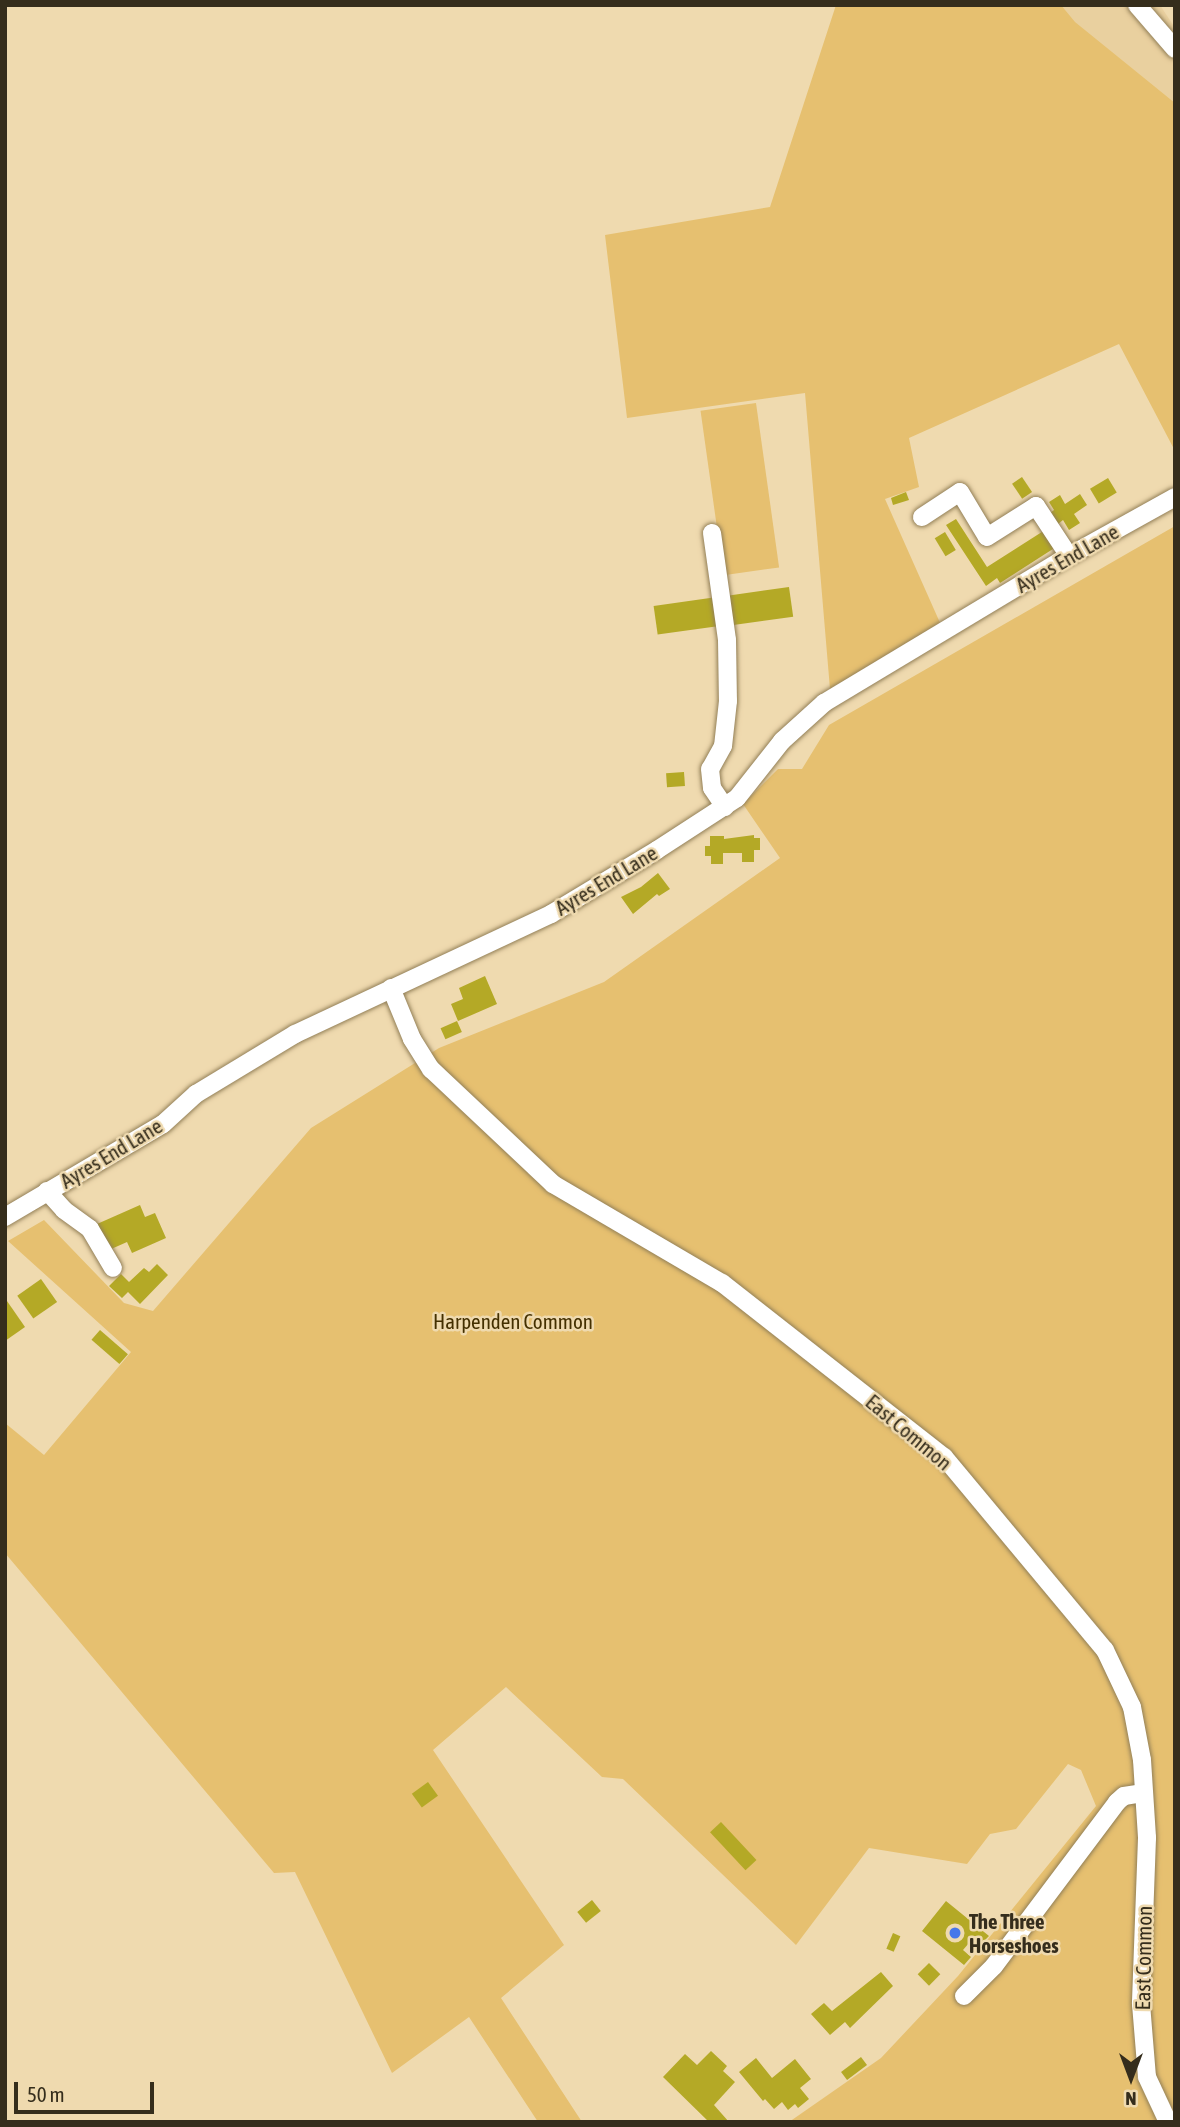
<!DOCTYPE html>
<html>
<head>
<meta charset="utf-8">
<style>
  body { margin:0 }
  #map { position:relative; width:1180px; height:2127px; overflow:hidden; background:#efdaaf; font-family:"Asap Condensed",sans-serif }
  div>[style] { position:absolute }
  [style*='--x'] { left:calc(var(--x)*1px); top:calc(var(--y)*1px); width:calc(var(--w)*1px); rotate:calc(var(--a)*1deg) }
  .built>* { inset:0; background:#e9d09f }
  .green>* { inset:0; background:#e6c070; transform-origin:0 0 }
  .building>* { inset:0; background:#b4a926; transform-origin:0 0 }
  .roads { filter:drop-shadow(0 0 2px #927f57) drop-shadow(0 0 2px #927f57) }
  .minor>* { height:18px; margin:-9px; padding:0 9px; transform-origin:9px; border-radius:9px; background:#fff }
  .dots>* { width:19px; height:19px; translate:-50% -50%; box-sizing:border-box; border:4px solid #efdaaf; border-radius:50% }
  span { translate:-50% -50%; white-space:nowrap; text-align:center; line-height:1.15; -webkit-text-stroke:5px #efdaaf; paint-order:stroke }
  .street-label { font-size:21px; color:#352d1c }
  .park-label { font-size:21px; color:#443000 }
  .poi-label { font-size:21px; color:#352d1c; font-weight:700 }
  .left { translate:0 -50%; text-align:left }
  .frame { position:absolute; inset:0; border:7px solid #352d1c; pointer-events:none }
  .north { position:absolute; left:1096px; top:2043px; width:70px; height:70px; -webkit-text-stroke:5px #efdaaf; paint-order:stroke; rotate:180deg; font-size:19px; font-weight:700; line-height:28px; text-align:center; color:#352d1c }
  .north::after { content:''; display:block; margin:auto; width:24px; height:32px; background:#352d1c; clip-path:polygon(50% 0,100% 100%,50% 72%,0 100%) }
  .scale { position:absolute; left:14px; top:2082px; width:140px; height:32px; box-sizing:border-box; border:4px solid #352d1c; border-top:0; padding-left:9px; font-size:21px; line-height:24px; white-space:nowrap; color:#352d1c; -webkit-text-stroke:5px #efdaaf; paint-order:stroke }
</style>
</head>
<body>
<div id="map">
  <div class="built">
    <i style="clip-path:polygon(1061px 5px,1160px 5px,1175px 28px,1175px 103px,1074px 22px)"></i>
  </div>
  <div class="green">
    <i style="clip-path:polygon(836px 5px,1061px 5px,1075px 22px,1175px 103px,1175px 451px,1119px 344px,909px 438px,919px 487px,885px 499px,941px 625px,830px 689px,805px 393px,627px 418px,605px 235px,770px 207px)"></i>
    <i style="left:756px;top:403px;width:166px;height:56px;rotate:82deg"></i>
    <i style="clip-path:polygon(1175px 526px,1175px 2122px,789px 2122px,881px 2058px,958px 1976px,1096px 1806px,1081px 1770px,1068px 1764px,1016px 1829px,990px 1834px,967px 1864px,869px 1848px,796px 1945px,623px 1779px,602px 1777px,506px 1687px,433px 1750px,564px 1945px,501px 1998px,582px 2122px,538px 2122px,469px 2017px,392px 2073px,295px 1872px,274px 1873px,5px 1553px,5px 1423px,44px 1455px,131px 1352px,8px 1241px,44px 1220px,124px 1303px,153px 1311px,311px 1128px,439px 1048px,604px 982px,780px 858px,743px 804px,778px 769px,802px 769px,829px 725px)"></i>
  </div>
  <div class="building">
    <i style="left:1022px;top:477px;width:18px;height:12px;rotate:56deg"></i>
    <i style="left:1108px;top:478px;width:17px;height:21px;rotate:59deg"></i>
    <i style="clip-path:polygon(906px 492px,909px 500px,893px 505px,891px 498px)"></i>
    <i style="clip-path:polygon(1080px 494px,1087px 505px,1074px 514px,1080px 523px,1069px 530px,1063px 520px,1058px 524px,1050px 513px,1054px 510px,1049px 502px,1060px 495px,1065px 504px)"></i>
    <i style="clip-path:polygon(956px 519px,987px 567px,1045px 530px,1056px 547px,1000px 583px,997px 578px,986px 586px,946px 525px)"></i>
    <i style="left:945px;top:532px;width:21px;height:12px;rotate:59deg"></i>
    <i style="left:789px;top:587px;width:30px;height:64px;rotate:82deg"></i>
    <i style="left:717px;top:597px;width:29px;height:64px;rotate:82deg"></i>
    <i style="left:684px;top:772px;width:14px;height:18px;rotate:86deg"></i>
    <i style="clip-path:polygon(754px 835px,754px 838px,760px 838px,760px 850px,754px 850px,754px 862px,742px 862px,742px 853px,723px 853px,723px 864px,711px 864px,711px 856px,705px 856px,705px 846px,710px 846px,710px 836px,724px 836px,724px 839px)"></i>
    <i style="clip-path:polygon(658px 873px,670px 889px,659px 896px,657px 894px,633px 914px,621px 897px,641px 887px)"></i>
    <i style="clip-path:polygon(485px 976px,497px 1004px,458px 1021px,451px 1004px,463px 999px,459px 988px)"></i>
    <i style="left:457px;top:1021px;width:12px;height:18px;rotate:66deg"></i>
    <i style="clip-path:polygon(140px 1205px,145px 1217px,155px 1213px,166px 1238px,132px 1253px,127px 1242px,109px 1250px,97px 1224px)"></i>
    <i style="clip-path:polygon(157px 1264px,168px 1275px,140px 1304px,128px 1292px,122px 1298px,109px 1286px,121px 1274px,129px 1282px,144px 1268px,149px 1272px)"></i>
    <i style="left:41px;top:1279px;width:28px;height:29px;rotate:55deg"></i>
    <i style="clip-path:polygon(7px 1301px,25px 1327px,5px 1341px,5px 1302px)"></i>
    <i style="left:100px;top:1330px;width:37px;height:13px;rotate:41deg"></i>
    <i style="left:428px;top:1782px;width:17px;height:20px;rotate:54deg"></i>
    <i style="left:721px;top:1822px;width:52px;height:15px;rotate:47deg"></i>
    <i style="left:592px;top:1900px;width:14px;height:19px;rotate:51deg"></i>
    <i style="clip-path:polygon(946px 1901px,989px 1936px,983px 1942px,975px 1936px,963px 1950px,971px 1957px,964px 1965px,922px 1931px)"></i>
    <i style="left:893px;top:1933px;width:8px;height:17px;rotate:23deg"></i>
    <i style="left:929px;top:1963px;width:16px;height:16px;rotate:45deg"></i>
    <i style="clip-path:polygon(881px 1972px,893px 1986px,850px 2028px,845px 2022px,830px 2035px,811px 2014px,824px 2003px,832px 2011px)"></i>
    <i style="clip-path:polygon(711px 2051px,727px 2066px,723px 2071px,735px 2082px,714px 2105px,729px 2122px,709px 2122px,663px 2077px,685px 2054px,697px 2065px)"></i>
    <i style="left:861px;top:2057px;width:10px;height:25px;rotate:53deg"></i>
    <i style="clip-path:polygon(756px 2058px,772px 2078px,795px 2059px,811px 2079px,800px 2088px,809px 2099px,798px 2108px,795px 2104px,788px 2110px,782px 2102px,774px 2109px,765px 2099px,763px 2101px,739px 2072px)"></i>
  </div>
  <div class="roads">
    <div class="minor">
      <i style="--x:1137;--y:5;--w:58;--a:49.2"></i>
      <i style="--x:922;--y:517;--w:45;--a:-33.3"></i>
      <i style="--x:960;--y:492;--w:52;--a:59"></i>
      <i style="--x:987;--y:537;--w:58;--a:-32.3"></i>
      <i style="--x:1036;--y:506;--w:60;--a:56.6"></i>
      <i style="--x:712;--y:533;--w:108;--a:82"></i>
      <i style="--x:727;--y:640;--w:61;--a:89.1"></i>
      <i style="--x:728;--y:701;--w:45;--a:96.3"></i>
      <i style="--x:723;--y:746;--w:26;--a:119"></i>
      <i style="--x:710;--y:769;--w:19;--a:84"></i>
      <i style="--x:712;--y:788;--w:23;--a:56"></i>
      <i style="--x:391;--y:988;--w:55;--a:67.6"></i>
      <i style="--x:412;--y:1039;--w:36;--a:58"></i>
      <i style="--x:431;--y:1069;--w:168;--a:43.3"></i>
      <i style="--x:553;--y:1184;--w:196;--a:30.4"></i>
      <i style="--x:722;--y:1283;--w:282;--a:38.1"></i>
      <i style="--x:944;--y:1457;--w:251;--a:50.2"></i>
      <i style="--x:1105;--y:1650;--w:63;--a:64.7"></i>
      <i style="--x:1132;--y:1707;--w:54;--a:79.3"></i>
      <i style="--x:1142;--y:1760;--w:78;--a:86.3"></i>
      <i style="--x:1147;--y:1838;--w:166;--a:92.1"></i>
      <i style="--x:1141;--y:2004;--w:73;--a:85.3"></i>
      <i style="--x:1147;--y:2077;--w:50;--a:65"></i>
      <i style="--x:47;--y:1191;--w:25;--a:48"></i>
      <i style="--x:64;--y:1210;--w:32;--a:36"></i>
      <i style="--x:90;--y:1229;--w:45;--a:59.5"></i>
      <i style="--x:5;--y:1217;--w:183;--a:-30.5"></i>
      <i style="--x:163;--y:1124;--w:45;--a:-42.3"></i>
      <i style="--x:196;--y:1094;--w:116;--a:-31.2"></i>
      <i style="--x:295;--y:1034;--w:283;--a:-25.1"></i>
      <i style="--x:551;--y:914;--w:124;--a:-31.1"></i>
      <i style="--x:657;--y:850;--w:95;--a:-33"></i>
      <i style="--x:737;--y:798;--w:73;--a:-51.7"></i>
      <i style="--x:782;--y:741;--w:57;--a:-42.1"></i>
      <i style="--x:824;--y:703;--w:286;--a:-31"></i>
      <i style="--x:1069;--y:556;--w:121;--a:-29.1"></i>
      <i style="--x:964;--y:1996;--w:42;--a:-45"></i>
      <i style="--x:994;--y:1966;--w:205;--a:-53.1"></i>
      <i style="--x:1117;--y:1802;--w:9;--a:-41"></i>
      <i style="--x:1124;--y:1796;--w:20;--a:-9"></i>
    </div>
  </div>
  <div class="dots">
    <i style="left:955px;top:1933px;background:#4777e9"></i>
  </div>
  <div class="street-label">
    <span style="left:1067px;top:558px;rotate:-30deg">Ayres End Lane</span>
    <span style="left:606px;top:880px;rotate:-31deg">Ayres End Lane</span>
    <span style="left:111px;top:1153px;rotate:-31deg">Ayres End Lane</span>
    <span style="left:909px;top:1432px;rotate:40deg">East Common</span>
    <span style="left:1143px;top:1958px;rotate:-89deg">East Common</span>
  </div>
  <div class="park-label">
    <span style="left:513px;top:1321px">Harpenden Common</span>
  </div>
  <div class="poi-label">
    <span class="left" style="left:969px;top:1933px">The Three<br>Horseshoes</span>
  </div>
  <div class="frame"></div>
  <div class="north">N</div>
  <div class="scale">50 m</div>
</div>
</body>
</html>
